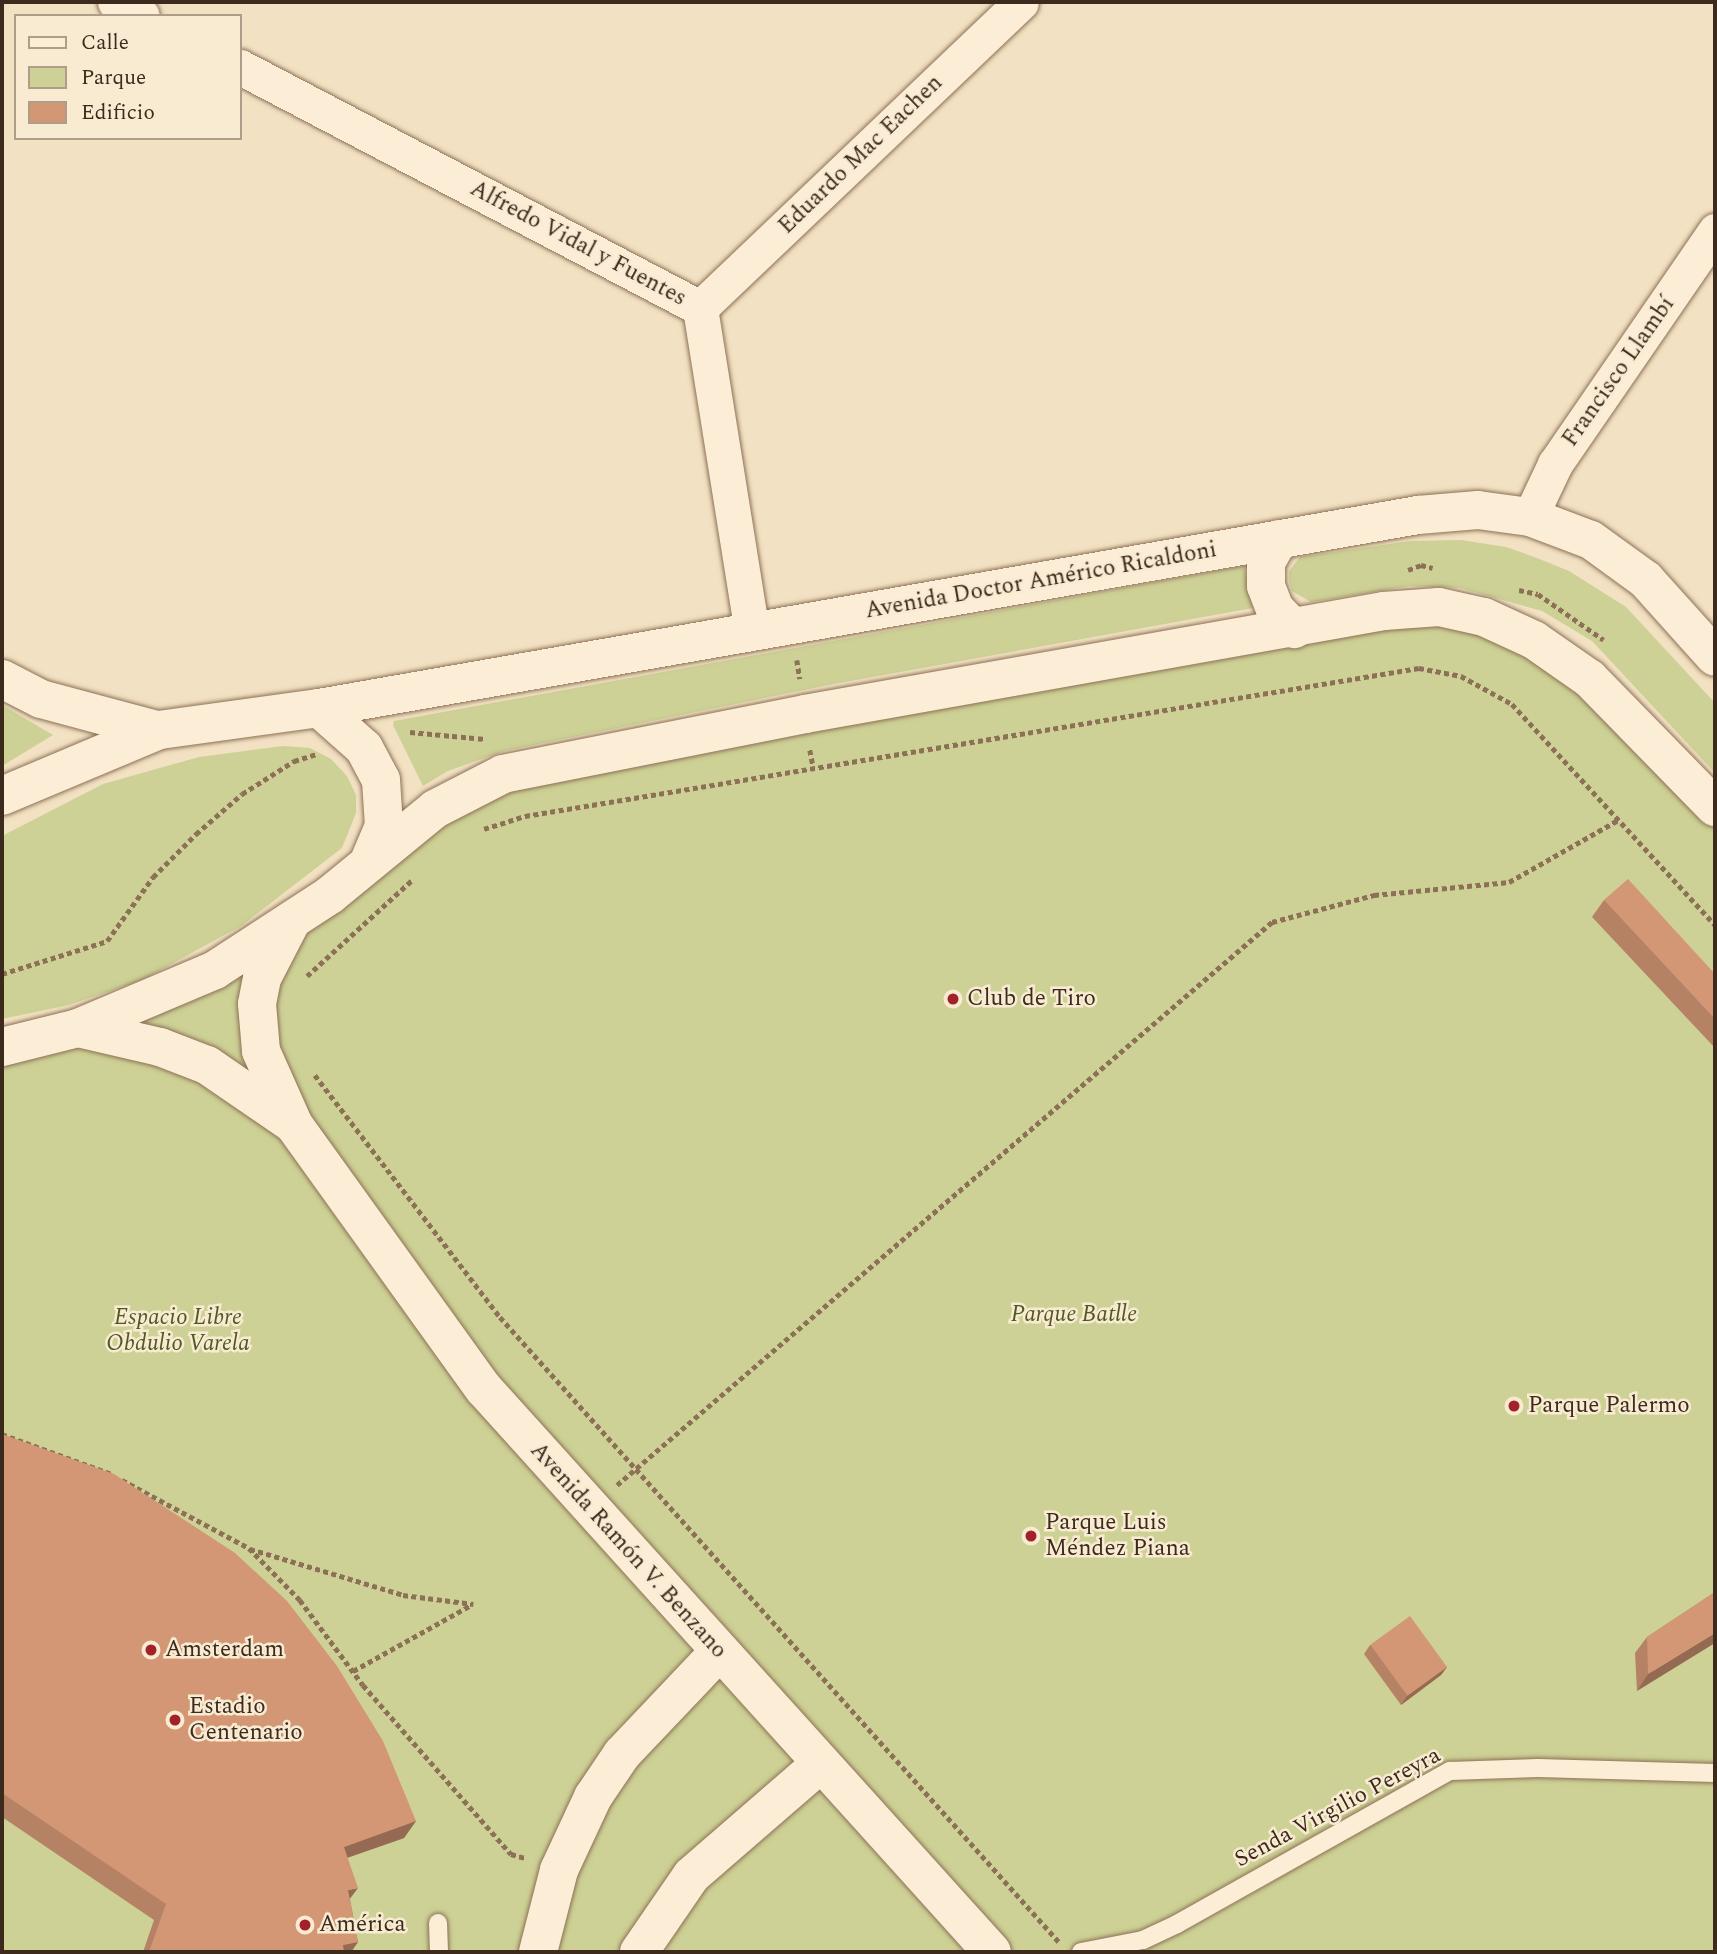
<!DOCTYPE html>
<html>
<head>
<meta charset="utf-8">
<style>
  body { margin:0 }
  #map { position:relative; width:1717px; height:1954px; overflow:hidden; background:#f2e1c2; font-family:Spectral,serif }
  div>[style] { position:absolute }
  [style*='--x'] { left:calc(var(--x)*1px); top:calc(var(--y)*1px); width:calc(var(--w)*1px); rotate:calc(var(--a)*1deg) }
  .green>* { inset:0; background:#cdd195 }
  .path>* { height:4.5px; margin-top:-2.25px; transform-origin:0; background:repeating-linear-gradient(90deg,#8d7157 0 5px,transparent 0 8.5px) }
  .roads { filter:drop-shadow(0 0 2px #8d7157) drop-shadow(0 0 2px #8d7157) }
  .service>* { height:18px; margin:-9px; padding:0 9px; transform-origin:9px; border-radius:9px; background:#fceed6 }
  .minor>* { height:35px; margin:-17.5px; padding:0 17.5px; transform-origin:17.5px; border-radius:17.5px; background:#fceed6 }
  .tertiary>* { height:38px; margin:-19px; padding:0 19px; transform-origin:19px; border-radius:19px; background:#fceed6 }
  .wall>* { inset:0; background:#b58265 }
  .shaded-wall>* { inset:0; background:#946a52 }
  .building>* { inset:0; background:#d39775; transform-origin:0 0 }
  .dots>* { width:19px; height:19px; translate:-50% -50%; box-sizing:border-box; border:4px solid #f8ebd2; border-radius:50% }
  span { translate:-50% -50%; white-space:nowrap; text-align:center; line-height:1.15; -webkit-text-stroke:5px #f8ebd2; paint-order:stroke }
  .street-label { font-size:23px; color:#3c2a1d }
  .poi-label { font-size:23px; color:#3c2a1d }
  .left { translate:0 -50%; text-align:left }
  .park-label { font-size:23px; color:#4f5a22; font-style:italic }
  .frame { position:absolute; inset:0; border:4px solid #3c2a1d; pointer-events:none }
  .legend { position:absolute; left:14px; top:14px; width:228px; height:126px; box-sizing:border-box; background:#f8ebd2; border:2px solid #ad9e8a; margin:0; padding:9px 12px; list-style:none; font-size:21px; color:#3c2a1d }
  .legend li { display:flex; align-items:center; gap:14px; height:35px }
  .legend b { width:35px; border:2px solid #ad9e8a }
</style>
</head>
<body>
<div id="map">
  <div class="green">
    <i style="clip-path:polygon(1461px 540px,1506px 547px,1537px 558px,1569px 571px,1626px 607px,1715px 703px,1715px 773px,1592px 641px,1542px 611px,1460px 588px,1410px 586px,1311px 602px,1292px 591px,1289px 581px,1289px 571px,1300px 557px,1410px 541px)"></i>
    <i style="clip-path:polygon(1244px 566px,1253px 608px,834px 684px,504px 751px,448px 771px,423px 786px,393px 725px,394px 721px)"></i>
    <i style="clip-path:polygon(1384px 611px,1534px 640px,1715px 807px,1715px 1952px,2px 1952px,2px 1047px,151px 1000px,462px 792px)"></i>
    <i style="clip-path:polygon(2px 705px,53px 735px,2px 766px)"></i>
    <i style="clip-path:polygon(283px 746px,310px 748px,331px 759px,347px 776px,356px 795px,356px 813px,342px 848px,241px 926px,142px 980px,69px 1005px,2px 1019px,2px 836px,103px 784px,199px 757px)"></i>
  </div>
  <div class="path">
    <i style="--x:1408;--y:570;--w:14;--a:-21"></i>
    <i style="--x:1421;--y:565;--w:12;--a:14"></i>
    <i style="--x:1519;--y:590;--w:19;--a:12"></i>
    <i style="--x:1538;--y:594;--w:80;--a:34.9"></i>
    <i style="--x:797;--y:660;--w:19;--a:81"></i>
    <i style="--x:410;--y:732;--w:75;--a:5.3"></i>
    <i style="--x:810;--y:750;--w:16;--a:79"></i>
    <i style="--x:484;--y:829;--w:43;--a:-17.6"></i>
    <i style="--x:525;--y:816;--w:906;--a:-9.4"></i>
    <i style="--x:1419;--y:668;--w:43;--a:10.8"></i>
    <i style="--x:1461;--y:676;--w:58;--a:28.8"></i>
    <i style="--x:1512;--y:704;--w:300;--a:47.4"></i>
    <i style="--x:2;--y:974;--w:110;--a:-17.4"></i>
    <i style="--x:107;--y:941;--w:79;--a:-54.3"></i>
    <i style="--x:153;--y:877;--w:61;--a:-45"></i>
    <i style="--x:196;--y:834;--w:61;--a:-41"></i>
    <i style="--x:242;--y:794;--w:62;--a:-32.4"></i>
    <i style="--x:294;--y:761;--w:24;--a:-17"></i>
    <i style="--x:307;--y:976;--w:142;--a:-42.4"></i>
    <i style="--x:315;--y:1075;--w:305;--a:52.6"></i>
    <i style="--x:500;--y:1317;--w:839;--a:48.19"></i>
    <i style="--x:2;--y:1434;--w:117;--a:20"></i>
    <i style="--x:122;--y:1480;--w:144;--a:28.2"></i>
    <i style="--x:249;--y:1548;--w:73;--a:45.6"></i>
    <i style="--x:300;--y:1600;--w:106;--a:53.5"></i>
    <i style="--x:363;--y:1685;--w:225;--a:48.8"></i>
    <i style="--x:511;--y:1854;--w:15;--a:16"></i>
    <i style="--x:617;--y:1485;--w:864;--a:-40.68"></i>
    <i style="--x:1272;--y:922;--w:106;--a:-14.8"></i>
    <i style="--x:1374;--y:895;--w:136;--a:-5.5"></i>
    <i style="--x:1509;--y:882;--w:125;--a:-29.6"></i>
    <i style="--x:250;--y:1549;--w:160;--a:16.7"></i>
    <i style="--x:403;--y:1595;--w:71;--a:7.3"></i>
    <i style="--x:353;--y:1671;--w:135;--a:-29.2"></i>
  </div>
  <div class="roads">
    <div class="service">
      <i style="--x:438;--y:1923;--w:29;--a:88"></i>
      <i style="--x:1081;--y:1952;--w:63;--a:-11"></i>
      <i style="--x:1143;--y:1940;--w:38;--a:-25"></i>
      <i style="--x:1177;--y:1924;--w:313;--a:-29.3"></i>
      <i style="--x:1450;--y:1771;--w:88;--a:-2"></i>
      <i style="--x:1538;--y:1768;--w:177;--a:1.6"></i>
    </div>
    <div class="minor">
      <i style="--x:115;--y:2;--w:30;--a:27"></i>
      <i style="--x:240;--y:67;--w:519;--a:27.65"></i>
      <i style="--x:700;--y:308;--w:443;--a:-43.6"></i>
      <i style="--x:700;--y:308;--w:327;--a:80.9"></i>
      <i style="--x:1530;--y:517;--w:59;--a:-64.7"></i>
      <i style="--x:1555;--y:464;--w:283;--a:-55.5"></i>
    </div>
    <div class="tertiary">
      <i style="--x:1279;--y:539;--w:26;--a:119"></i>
      <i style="--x:1266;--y:562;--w:24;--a:90"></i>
      <i style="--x:1266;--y:586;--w:25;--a:69"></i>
      <i style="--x:1275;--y:609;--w:28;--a:46"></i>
      <i style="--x:2;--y:679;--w:44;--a:27.1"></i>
      <i style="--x:41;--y:699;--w:120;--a:15"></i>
      <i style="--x:319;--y:708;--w:60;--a:41.6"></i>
      <i style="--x:364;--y:748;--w:36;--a:62"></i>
      <i style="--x:381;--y:780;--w:46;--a:86.3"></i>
      <i style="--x:384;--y:826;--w:38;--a:113"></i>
      <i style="--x:2;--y:796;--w:170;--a:-22.8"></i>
      <i style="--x:159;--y:730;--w:162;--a:-7.8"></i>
      <i style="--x:319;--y:708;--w:1116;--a:-9.96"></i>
      <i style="--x:1418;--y:515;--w:60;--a:-4.8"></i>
      <i style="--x:1478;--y:510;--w:52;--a:7.7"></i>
      <i style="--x:1530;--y:517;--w:65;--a:20.7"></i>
      <i style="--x:1591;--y:540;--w:68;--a:36"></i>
      <i style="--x:1646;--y:580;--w:103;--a:48.1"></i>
      <i style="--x:292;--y:920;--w:65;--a:117.3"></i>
      <i style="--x:262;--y:978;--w:26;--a:101"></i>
      <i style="--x:257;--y:1004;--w:47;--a:85.1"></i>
      <i style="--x:261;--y:1051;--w:81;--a:66"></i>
      <i style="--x:294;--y:1125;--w:325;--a:54.3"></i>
      <i style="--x:484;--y:1389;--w:758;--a:47.94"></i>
      <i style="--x:78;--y:1028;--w:84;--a:13"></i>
      <i style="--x:160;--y:1047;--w:50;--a:21"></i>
      <i style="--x:207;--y:1065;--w:101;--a:34.5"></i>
      <i style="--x:2;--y:1047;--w:78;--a:-14"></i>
      <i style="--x:78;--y:1028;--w:149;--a:-22.9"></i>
      <i style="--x:215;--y:970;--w:137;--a:-33.1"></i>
      <i style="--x:330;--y:895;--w:136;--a:-39.3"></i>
      <i style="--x:435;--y:809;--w:76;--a:-27.2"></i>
      <i style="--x:503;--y:774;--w:308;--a:-11.2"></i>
      <i style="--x:805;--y:714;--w:588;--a:-10.09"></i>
      <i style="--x:1384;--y:611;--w:55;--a:-4.2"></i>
      <i style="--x:1439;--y:607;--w:46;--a:12.5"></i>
      <i style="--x:1484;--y:617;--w:55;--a:24.7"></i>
      <i style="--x:1534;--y:640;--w:68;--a:34.9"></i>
      <i style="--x:1590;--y:679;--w:179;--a:45.7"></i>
      <i style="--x:538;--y:1952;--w:85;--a:-75.6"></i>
      <i style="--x:559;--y:1870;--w:81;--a:-65"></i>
      <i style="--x:593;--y:1797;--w:52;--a:-56"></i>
      <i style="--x:622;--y:1754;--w:139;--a:-46.5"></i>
      <i style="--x:639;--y:1952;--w:93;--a:-55.5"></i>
      <i style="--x:692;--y:1875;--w:169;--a:-40.9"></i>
    </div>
  </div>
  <div class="wall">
    <i style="clip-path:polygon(1604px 900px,1715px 974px,1715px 1048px,1592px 917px)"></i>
    <i style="clip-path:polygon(2px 1434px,416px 1821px,404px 1838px,347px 1858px,350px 1899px,358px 1942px,351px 1952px,143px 1952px,154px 1920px,2px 1817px)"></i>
    <i style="clip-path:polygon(1715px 1592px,1637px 1691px,1635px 1653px,1647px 1637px)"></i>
    <i style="clip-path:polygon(1370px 1645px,1447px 1667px,1441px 1675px,1401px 1705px,1364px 1654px)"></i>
  </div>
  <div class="shaded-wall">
    <i style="clip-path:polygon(1715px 1633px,1715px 1643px,1637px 1691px,1648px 1674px)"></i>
    <i style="clip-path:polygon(1447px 1667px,1441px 1675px,1401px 1705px,1407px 1696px)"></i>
    <i style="clip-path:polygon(416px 1821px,404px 1838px,332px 1863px,344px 1847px)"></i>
    <i style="clip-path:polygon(358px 1888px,346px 1904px,348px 1890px)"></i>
    <i style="clip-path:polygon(358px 1942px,351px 1952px,338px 1952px,343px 1945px)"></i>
  </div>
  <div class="building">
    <i style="clip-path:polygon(1628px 879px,1715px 974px,1715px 1019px,1604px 900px)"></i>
    <i style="clip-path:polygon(2px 1434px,114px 1474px,235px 1553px,287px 1601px,337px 1666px,383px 1741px,416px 1821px,344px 1847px,358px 1888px,348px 1890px,358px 1942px,343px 1945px,344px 1952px,149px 1952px,166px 1904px,2px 1793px)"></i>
    <i style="clip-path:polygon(1715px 1592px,1715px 1633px,1648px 1674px,1647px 1637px)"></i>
    <i style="left:1410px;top:1616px;width:63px;height:49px;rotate:54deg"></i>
  </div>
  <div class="dots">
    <i style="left:953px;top:999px;background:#a2222a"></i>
    <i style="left:1514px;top:1406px;background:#a2222a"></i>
    <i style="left:1031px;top:1536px;background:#a2222a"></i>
    <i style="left:151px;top:1650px;background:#a2222a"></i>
    <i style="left:175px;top:1720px;background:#a2222a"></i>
    <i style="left:305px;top:1925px;background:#a2222a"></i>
  </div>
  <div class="street-label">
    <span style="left:861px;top:155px;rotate:-44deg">Eduardo Mac Eachen</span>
    <span style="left:578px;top:244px;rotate:28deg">Alfredo Vidal y Fuentes</span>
    <span style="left:1619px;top:372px;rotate:-55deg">Francisco Llambí</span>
    <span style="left:1041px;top:581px;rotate:-10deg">Avenida Doctor Américo Ricaldoni</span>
    <span style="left:628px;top:1551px;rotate:48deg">Avenida Ramón V. Benzano</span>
    <span style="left:1338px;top:1808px;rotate:-28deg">Senda Virgilio Pereyra</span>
  </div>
  <div class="poi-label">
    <span class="left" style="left:967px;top:999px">Club de Tiro</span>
    <span class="left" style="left:1528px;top:1406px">Parque Palermo</span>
    <span class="left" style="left:1045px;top:1536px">Parque Luis<br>Méndez Piana</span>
    <span class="left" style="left:165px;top:1650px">Amsterdam</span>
    <span class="left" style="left:189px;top:1720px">Estadio<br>Centenario</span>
    <span class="left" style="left:319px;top:1925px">América</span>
  </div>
  <div class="park-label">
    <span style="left:1074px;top:1315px">Parque Batlle</span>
    <span style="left:178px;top:1331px">Espacio Libre<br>Obdulio Varela</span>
  </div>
  <div class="frame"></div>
  <ul class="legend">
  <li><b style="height:9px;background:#fceed6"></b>Calle</li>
  <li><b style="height:19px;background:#cdd195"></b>Parque</li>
  <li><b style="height:19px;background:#d39775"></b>Edificio</li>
  </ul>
</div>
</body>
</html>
